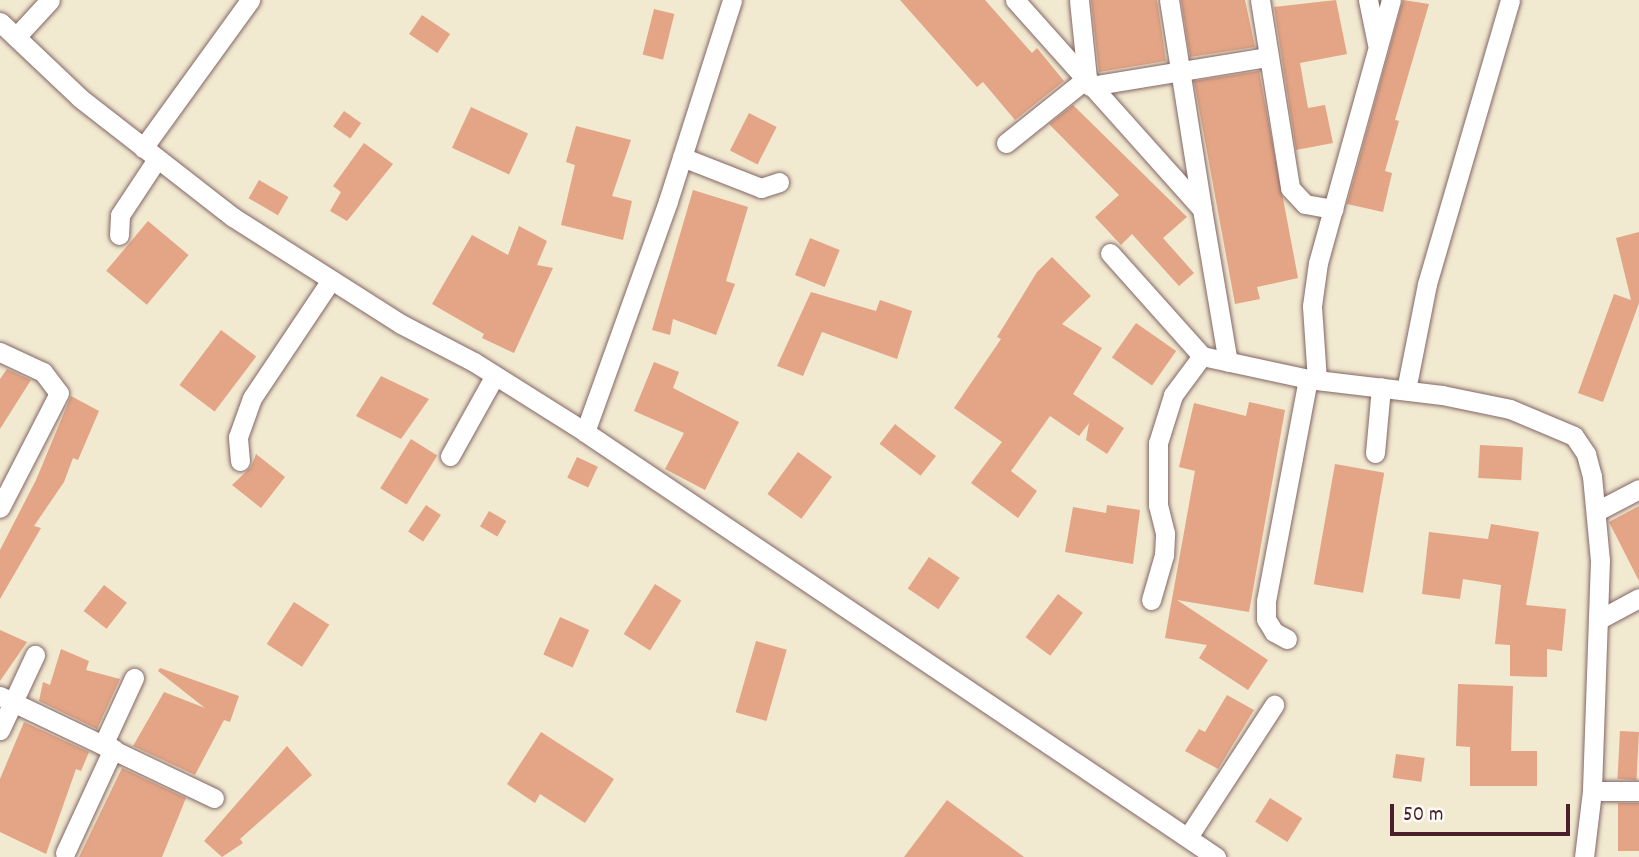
<!DOCTYPE html>
<html>
<head>
<meta charset="utf-8">
<style>
  body { margin:0 }
  #map { position:relative; width:1639px; height:857px; overflow:hidden; background:#f1e9d0; font-family:Dekko,sans-serif }
  div>[style] { position:absolute }
  [style*='--x'] { left:calc(var(--x)*1px); top:calc(var(--y)*1px); width:calc(var(--w)*1px); rotate:calc(var(--a)*1deg) }
  .building>* { inset:0; background:#e3a586; transform-origin:0 0 }
  .roads { filter:drop-shadow(0 0 2px #846665) drop-shadow(0 0 2px #846665) }
  .minor>* { height:19px; margin:-9.5px; padding:0 9.5px; transform-origin:9.5px; border-radius:9.5px; background:#fff }
  span { translate:-50% -50%; white-space:nowrap; text-align:center; line-height:1.15; -webkit-text-stroke:6px #fdfcf7; paint-order:stroke }
  .scale { position:absolute; left:1390px; top:804px; width:180px; height:32px; box-sizing:border-box; border:4px solid #4a1f2b; border-top:0; padding-left:9px; font-size:21px; line-height:24px; white-space:nowrap; color:#4a1f2b; -webkit-text-stroke:5px #fdfcf7; paint-order:stroke }
</style>
</head>
<body>
<div id="map">
  <div class="building">
    <i style="clip-path:polygon(900px 0,985px 0,1032px 53px,1037px 48px,1064px 81px,1015px 120px,983px 82px,977px 87px)"></i>
    <i style="clip-path:polygon(1091px 0,1157px 0,1166px 61px,1099px 72px)"></i>
    <i style="clip-path:polygon(1181px 0,1245px 0,1255px 47px,1190px 57px)"></i>
    <i style="clip-path:polygon(1336px 0,1347px 54px,1300px 63px,1308px 108px,1325px 105px,1333px 143px,1296px 150px,1274px 7px)"></i>
    <i style="clip-path:polygon(1403px 0,1429px 4px,1395px 120px,1399px 121px,1385px 171px,1392px 173px,1383px 212px,1347px 204px)"></i>
    <i style="left:654px;top:9px;width:21px;height:47px;rotate:14deg"></i>
    <i style="left:422px;top:15px;width:34px;height:23px;rotate:34deg"></i>
    <i style="clip-path:polygon(1259px 71px,1298px 278px,1257px 287px,1260px 299px,1235px 304px,1194px 81px)"></i>
    <i style="clip-path:polygon(1073px 105px,1187px 217px,1163px 238px,1194px 273px,1179px 286px,1132px 234px,1121px 245px,1095px 217px,1119px 195px,1049px 124px)"></i>
    <i style="left:471px;top:107px;width:63px;height:45px;rotate:25deg"></i>
    <i style="left:344px;top:111px;width:21px;height:19px;rotate:35deg"></i>
    <i style="left:749px;top:113px;width:31px;height:42px;rotate:27deg"></i>
    <i style="clip-path:polygon(576px 126px,631px 140px,612px 196px,632px 201px,623px 240px,561px 225px,575px 165px,566px 162px)"></i>
    <i style="clip-path:polygon(364px 143px,393px 164px,347px 221px,330px 211px,341px 192px,333px 186px)"></i>
    <i style="left:259px;top:180px;width:34px;height:21px;rotate:30deg"></i>
    <i style="clip-path:polygon(693px 190px,748px 207px,726px 281px,735px 284px,716px 335px,673px 319px,670px 335px,652px 330px)"></i>
    <i style="left:148px;top:221px;width:53px;height:65px;rotate:40deg"></i>
    <i style="clip-path:polygon(519px 226px,547px 241px,537px 265px,553px 268px,514px 353px,482px 338px,484px 334px,432px 304px,472px 235px,508px 255px)"></i>
    <i style="clip-path:polygon(1639px 232px,1639px 303px,1603px 402px,1578px 393px,1614px 294px,1631px 300px,1616px 238px)"></i>
    <i style="left:810px;top:238px;width:32px;height:40px;rotate:22deg"></i>
    <i style="clip-path:polygon(1052px 257px,1091px 296px,1062px 324px,1102px 348px,1073px 394px,1124px 428px,1107px 454px,1086px 440px,1089px 423px,1079px 436px,1050px 416px,1011px 471px,1037px 491px,1018px 518px,971px 483px,1002px 442px,954px 408px,1001px 339px,997px 337px,1037px 272px)"></i>
    <i style="clip-path:polygon(811px 292px,876px 311px,880px 300px,912px 311px,897px 359px,822px 332px,803px 376px,777px 366px)"></i>
    <i style="left:1136px;top:323px;width:49px;height:42px;rotate:35deg"></i>
    <i style="left:221px;top:330px;width:44px;height:69px;rotate:37deg"></i>
    <i style="clip-path:polygon(654px 362px,679px 372px,673px 388px,739px 422px,705px 490px,665px 469px,684px 433px,634px 411px)"></i>
    <i style="clip-path:polygon(7px 369px,31px 380px,0 429px,0 379px)"></i>
    <i style="clip-path:polygon(381px 376px,429px 399px,401px 439px,356px 416px)"></i>
    <i style="clip-path:polygon(71px 396px,99px 411px,78px 460px,73px 458px,64px 482px,34px 526px,41px 528px,0 599px,0 550px,36px 480px)"></i>
    <i style="clip-path:polygon(1249px 402px,1285px 410px,1249px 612px,1177px 600px,1268px 660px,1248px 690px,1199px 658px,1207px 645px,1165px 638px,1195px 471px,1179px 467px,1194px 403px,1246px 416px)"></i>
    <i style="left:895px;top:424px;width:52px;height:25px;rotate:38deg"></i>
    <i style="left:411px;top:439px;width:31px;height:58px;rotate:32deg"></i>
    <i style="left:1480px;top:445px;width:43px;height:33px;rotate:3deg"></i>
    <i style="left:798px;top:452px;width:42px;height:52px;rotate:36deg"></i>
    <i style="clip-path:polygon(256px 454px,285px 477px,261px 508px,232px 485px,251px 467px)"></i>
    <i style="left:577px;top:457px;width:23px;height:23px;rotate:25deg"></i>
    <i style="left:1335px;top:464px;width:50px;height:122px;rotate:10deg"></i>
    <i style="left:426px;top:505px;width:18px;height:32px;rotate:34deg"></i>
    <i style="clip-path:polygon(1107px 505px,1140px 510px,1133px 564px,1065px 552px,1073px 507px,1106px 513px)"></i>
    <i style="clip-path:polygon(1639px 506px,1639px 581px,1609px 522px)"></i>
    <i style="left:489px;top:511px;width:20px;height:18px;rotate:30deg"></i>
    <i style="clip-path:polygon(1491px 524px,1539px 532px,1526px 605px,1566px 609px,1562px 651px,1547px 649px,1547px 677px,1510px 676px,1510px 645px,1495px 644px,1501px 585px,1463px 579px,1460px 599px,1422px 594px,1429px 532px,1488px 539px)"></i>
    <i style="left:929px;top:557px;width:37px;height:38px;rotate:34deg"></i>
    <i style="left:655px;top:584px;width:31px;height:59px;rotate:32deg"></i>
    <i style="left:104px;top:585px;width:29px;height:33px;rotate:38deg"></i>
    <i style="left:1058px;top:594px;width:31px;height:54px;rotate:37deg"></i>
    <i style="left:294px;top:602px;width:42px;height:50px;rotate:33deg"></i>
    <i style="left:560px;top:617px;width:32px;height:41px;rotate:24deg"></i>
    <i style="clip-path:polygon(0 630px,27px 642px,0 681px)"></i>
    <i style="left:756px;top:641px;width:32px;height:74px;rotate:16deg"></i>
    <i style="clip-path:polygon(61px 649px,89px 661px,86px 670px,120px 679px,97px 729px,39px 701px,43px 682px,50px 685px)"></i>
    <i style="clip-path:polygon(160px 668px,239px 696px,230px 722px,224px 720px,195px 775px,133px 746px,164px 692px,205px 708px,158px 671px)"></i>
    <i style="clip-path:polygon(1458px 684px,1513px 686px,1511px 751px,1537px 751px,1537px 786px,1470px 786px,1470px 747px,1456px 746px)"></i>
    <i style="clip-path:polygon(1227px 695px,1254px 710px,1218px 769px,1185px 751px,1199px 729px,1205px 732px)"></i>
    <i style="clip-path:polygon(24px 722px,89px 752px,81px 771px,76px 769px,46px 854px,0 832px,0 779px)"></i>
    <i style="left:1620px;top:731px;width:19px;height:48px;rotate:3deg"></i>
    <i style="clip-path:polygon(541px 732px,614px 779px,585px 823px,540px 794px,535px 803px,507px 784px)"></i>
    <i style="clip-path:polygon(287px 746px,312px 775px,240px 839px,243px 843px,222px 857px,204px 841px)"></i>
    <i style="left:1396px;top:754px;width:29px;height:24px;rotate:8deg"></i>
    <i style="clip-path:polygon(122px 768px,186px 798px,162px 857px,79px 857px)"></i>
    <i style="left:1270px;top:798px;width:38px;height:28px;rotate:32deg"></i>
    <i style="clip-path:polygon(947px 800px,1024px 857px,904px 857px)"></i>
    <i style="left:1618px;top:803px;width:21px;height:48px"></i>
  </div>
  <div class="roads">
    <div class="minor">
      <i style="--x:1015;--y:0;--w:280;--a:48.2"></i>
      <i style="--x:1202;--y:209;--w:155;--a:80.4"></i>
      <i style="--x:1169;--y:0;--w:212;--a:81"></i>
      <i style="--x:1260;--y:0;--w:190;--a:80.9"></i>
      <i style="--x:1290;--y:188;--w:22;--a:47"></i>
      <i style="--x:1305;--y:204;--w:29;--a:10"></i>
      <i style="--x:1368;--y:0;--w:45;--a:78.4"></i>
      <i style="--x:0;--y:22;--w:110;--a:43.5"></i>
      <i style="--x:80;--y:98;--w:194;--a:37.9"></i>
      <i style="--x:233;--y:217;--w:199;--a:32.5"></i>
      <i style="--x:401;--y:324;--w:82;--a:27.5"></i>
      <i style="--x:474;--y:362;--w:131;--a:32.2"></i>
      <i style="--x:585;--y:432;--w:761;--a:33.96"></i>
      <i style="--x:16;--y:37;--w:50;--a:-47.4"></i>
      <i style="--x:1090;--y:86;--w:180;--a:-9.3"></i>
      <i style="--x:1006;--y:143;--w:104;--a:-38.7"></i>
      <i style="--x:1087;--y:78;--w:78;--a:-95.9"></i>
      <i style="--x:143;--y:148;--w:183;--a:-54.1"></i>
      <i style="--x:682;--y:157;--w:85;--a:21.4"></i>
      <i style="--x:761;--y:188;--w:19;--a:-18"></i>
      <i style="--x:119;--y:235;--w:20;--a:-87"></i>
      <i style="--x:120;--y:215;--w:67;--a:-56.5"></i>
      <i style="--x:1110;--y:253;--w:138;--a:48.2"></i>
      <i style="--x:1202;--y:356;--w:108;--a:12.2"></i>
      <i style="--x:1308;--y:379;--w:135;--a:6.8"></i>
      <i style="--x:1442;--y:395;--w:69;--a:11.6"></i>
      <i style="--x:1510;--y:409;--w:69;--a:22.9"></i>
      <i style="--x:1574;--y:436;--w:22;--a:56"></i>
      <i style="--x:1586;--y:454;--w:23;--a:75"></i>
      <i style="--x:1592;--y:476;--w:84;--a:84.6"></i>
      <i style="--x:1600;--y:560;--w:231;--a:92"></i>
      <i style="--x:1592;--y:791;--w:66;--a:96.9"></i>
      <i style="--x:0;--y:352;--w:47;--a:24.9"></i>
      <i style="--x:43;--y:372;--w:26;--a:53"></i>
      <i style="--x:59;--y:393;--w:129;--a:117.2"></i>
      <i style="--x:1317;--y:380;--w:74;--a:-93.9"></i>
      <i style="--x:1312;--y:306;--w:43;--a:-82.1"></i>
      <i style="--x:1318;--y:263;--w:273;--a:-74.5"></i>
      <i style="--x:1406;--y:390;--w:108;--a:-78.8"></i>
      <i style="--x:1427;--y:284;--w:296;--a:-73.7"></i>
      <i style="--x:585;--y:432;--w:245;--a:-70.2"></i>
      <i style="--x:668;--y:201;--w:211;--a:-72.3"></i>
      <i style="--x:1375;--y:453;--w:66;--a:-84.8"></i>
      <i style="--x:450;--y:456;--w:90;--a:-60.9"></i>
      <i style="--x:240;--y:461;--w:24;--a:-95"></i>
      <i style="--x:238;--y:437;--w:41;--a:-70.3"></i>
      <i style="--x:252;--y:398;--w:142;--a:-56.2"></i>
      <i style="--x:1597;--y:511;--w:47;--a:-27.6"></i>
      <i style="--x:1151;--y:600;--w:47;--a:-73.9"></i>
      <i style="--x:1164;--y:555;--w:22;--a:-87"></i>
      <i style="--x:1165;--y:533;--w:29;--a:-104"></i>
      <i style="--x:1158;--y:505;--w:62;--a:-90"></i>
      <i style="--x:1158;--y:443;--w:50;--a:-72.6"></i>
      <i style="--x:1173;--y:395;--w:49;--a:-53.4"></i>
      <i style="--x:1600;--y:619;--w:44;--a:-28.3"></i>
      <i style="--x:1287;--y:639;--w:15;--a:-152"></i>
      <i style="--x:1274;--y:632;--w:15;--a:-122"></i>
      <i style="--x:1266;--y:619;--w:18;--a:-90"></i>
      <i style="--x:1266;--y:601;--w:226;--a:-79.3"></i>
      <i style="--x:0;--y:696;--w:237;--a:25.5"></i>
      <i style="--x:0;--y:730;--w:83;--a:-65"></i>
      <i style="--x:103;--y:745;--w:74;--a:-65.2"></i>
      <i style="--x:1592;--y:791;--w:47;--a:0"></i>
      <i style="--x:1188;--y:837;--w:158;--a:-56.9"></i>
      <i style="--x:65;--y:853;--w:115;--a:-65.2"></i>
    </div>
  </div>
  <div class="scale">50 m</div>
</div>
</body>
</html>
